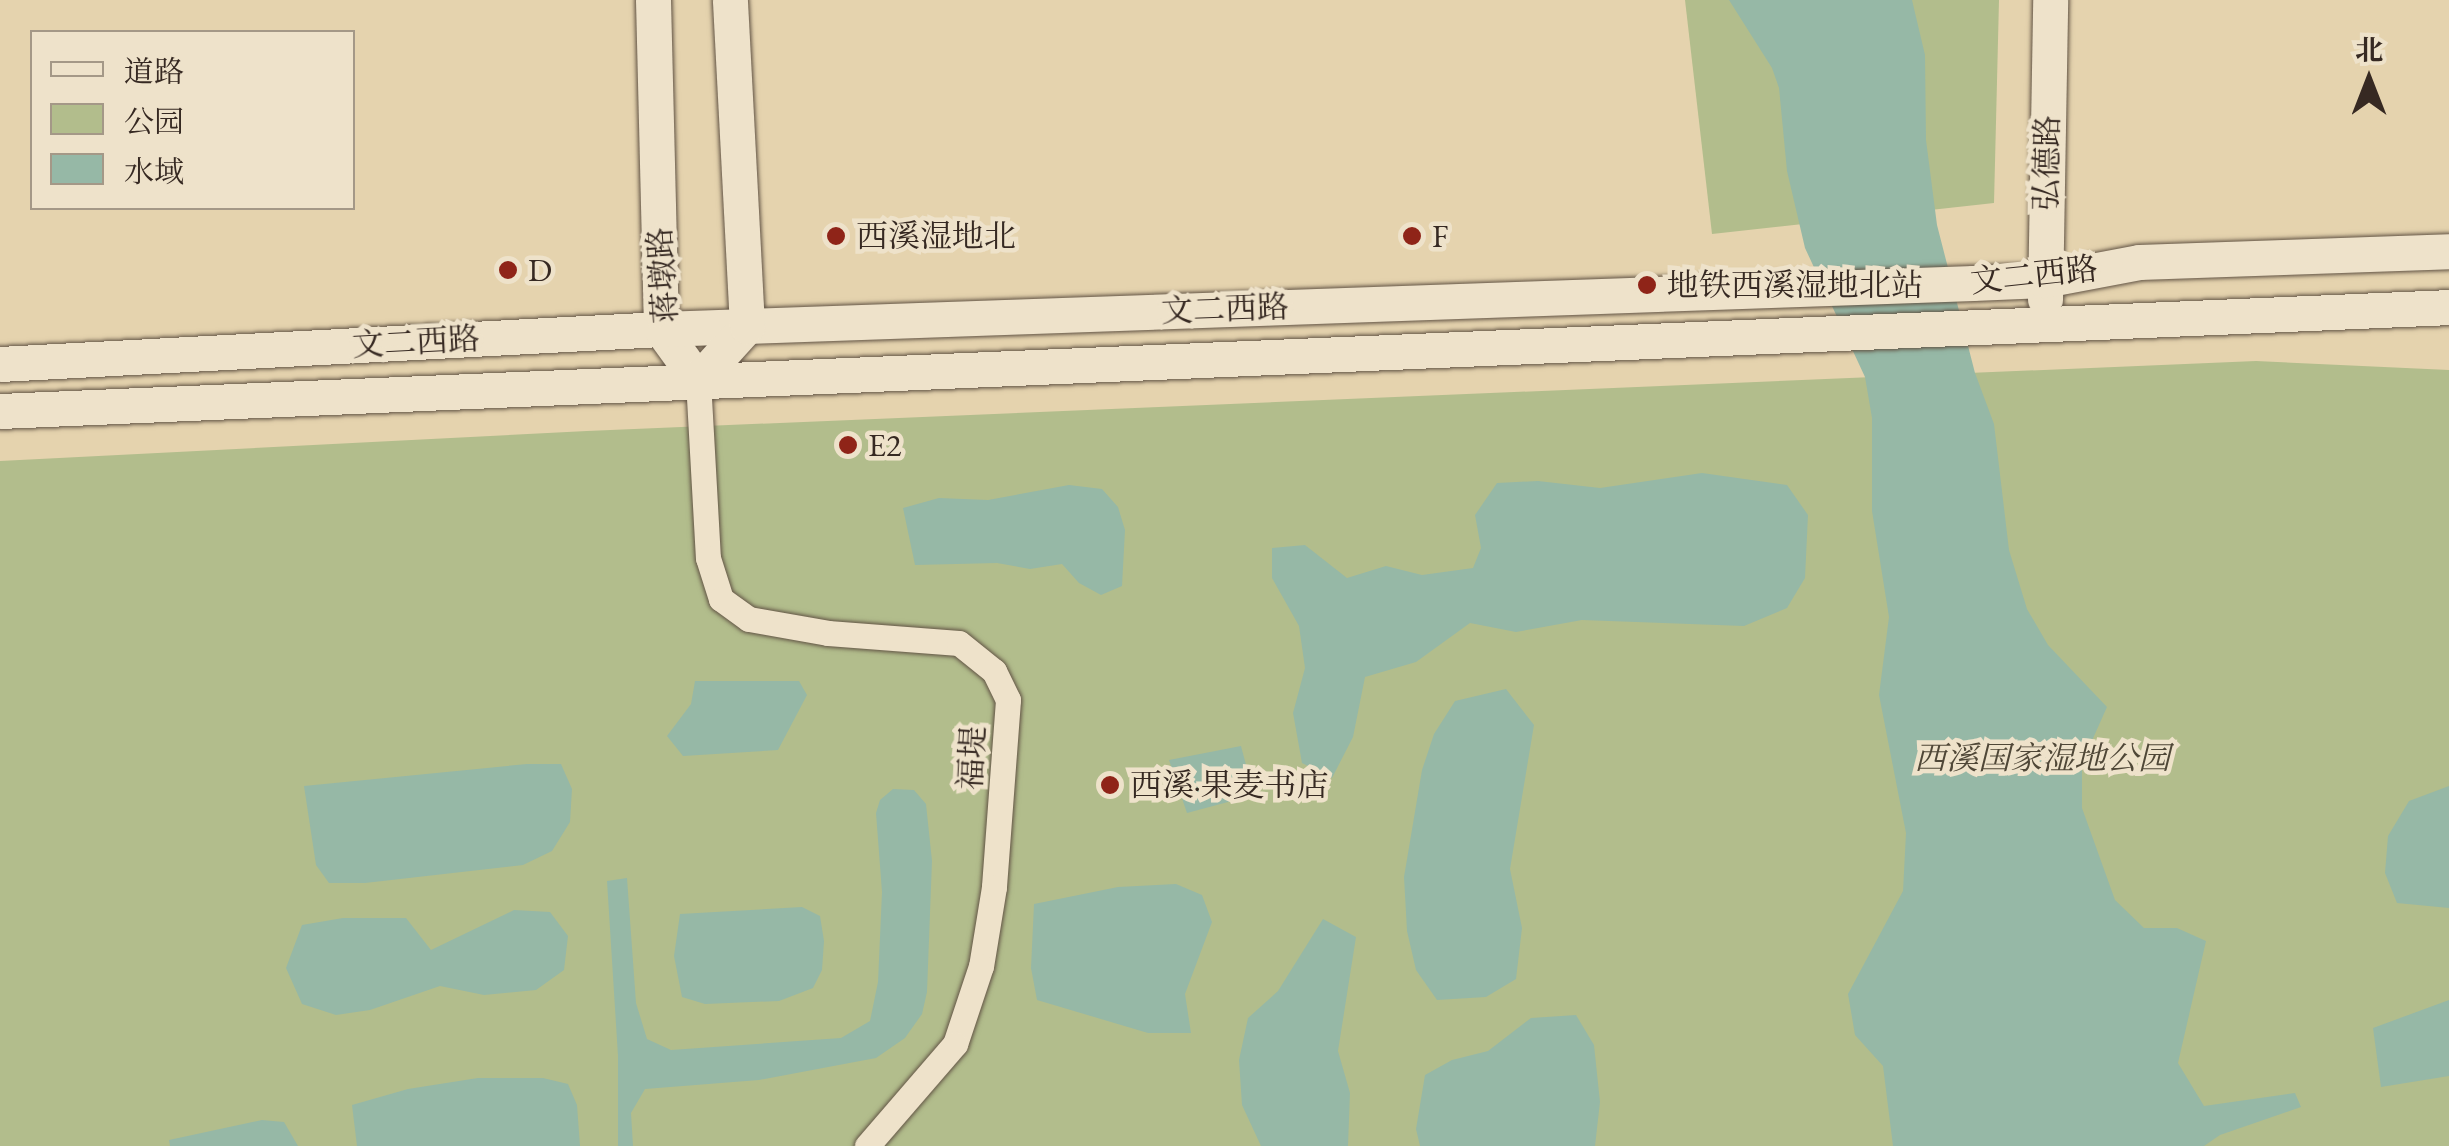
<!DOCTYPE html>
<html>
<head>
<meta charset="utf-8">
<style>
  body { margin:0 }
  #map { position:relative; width:2449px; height:1146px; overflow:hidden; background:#e5d3ae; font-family:"EB Garamond","Noto Serif SC",serif }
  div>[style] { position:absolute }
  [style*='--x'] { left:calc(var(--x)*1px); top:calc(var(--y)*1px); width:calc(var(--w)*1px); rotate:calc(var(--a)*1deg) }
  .green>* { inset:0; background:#b2bd8c }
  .water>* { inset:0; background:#96b8a6 }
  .roads { filter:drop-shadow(0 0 2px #625445) drop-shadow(0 0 2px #625445) }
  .street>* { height:25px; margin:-12.5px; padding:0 12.5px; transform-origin:12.5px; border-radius:12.5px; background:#eee2ca }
  .secondary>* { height:35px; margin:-17.5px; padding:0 17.5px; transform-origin:17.5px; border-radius:17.5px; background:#eee2ca }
  .dots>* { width:28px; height:28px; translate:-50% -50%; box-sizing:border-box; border:5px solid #eee2ca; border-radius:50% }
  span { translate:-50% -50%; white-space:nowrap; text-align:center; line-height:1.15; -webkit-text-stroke:9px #eee2ca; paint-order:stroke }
  .street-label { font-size:32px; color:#362922 }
  .poi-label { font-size:32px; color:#362922 }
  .left { translate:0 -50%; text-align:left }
  .park-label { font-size:32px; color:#4f4737; font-style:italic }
  .legend { position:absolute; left:30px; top:30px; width:325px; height:180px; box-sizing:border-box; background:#eee2ca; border:2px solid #a49887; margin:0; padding:12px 18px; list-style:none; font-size:30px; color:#362922 }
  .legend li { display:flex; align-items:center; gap:20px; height:50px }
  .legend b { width:50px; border:2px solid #a49887 }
  .north { position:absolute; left:2319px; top:30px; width:100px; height:100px; -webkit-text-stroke:8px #eee2ca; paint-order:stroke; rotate:0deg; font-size:28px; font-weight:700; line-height:40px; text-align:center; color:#362922 }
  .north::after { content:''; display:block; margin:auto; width:35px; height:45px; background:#362922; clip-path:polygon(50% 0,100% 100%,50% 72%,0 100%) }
</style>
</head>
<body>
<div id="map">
  <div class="green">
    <i style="clip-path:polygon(1685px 0,1999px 0,1994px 203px,1712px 234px)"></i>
    <i style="clip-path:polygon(2256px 361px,2449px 370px,2449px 1146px,0 1146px,0 461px,587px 431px)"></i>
  </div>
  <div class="water">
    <i style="clip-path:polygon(1729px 0,1912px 0,1925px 55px,1926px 140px,1937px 225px,1975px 373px,1994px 424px,2009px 550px,2027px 609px,2048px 645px,2107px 707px,2082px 763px,2082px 808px,2115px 900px,2144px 928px,2177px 928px,2206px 941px,2178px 1063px,2204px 1106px,2295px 1093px,2301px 1107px,2220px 1135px,2204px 1146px,1893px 1146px,1883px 1066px,1855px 1035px,1848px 994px,1903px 891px,1906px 833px,1879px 695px,1889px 617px,1872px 511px,1872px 418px,1865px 377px,1805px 248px,1787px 171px,1779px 88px,1772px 68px)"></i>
    <i style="clip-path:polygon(1702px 473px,1787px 485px,1808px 515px,1805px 578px,1787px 608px,1744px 626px,1582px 620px,1516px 632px,1470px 623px,1416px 662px,1365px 677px,1353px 737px,1332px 778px,1302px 763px,1293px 713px,1305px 668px,1299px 626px,1272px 578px,1272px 548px,1305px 545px,1347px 578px,1386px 566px,1422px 575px,1473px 568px,1481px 548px,1475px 515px,1497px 483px,1538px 481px,1600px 488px)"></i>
    <i style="clip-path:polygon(1069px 485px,1102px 489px,1118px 507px,1125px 530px,1122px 586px,1101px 595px,1079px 583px,1062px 564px,1030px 569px,997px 563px,915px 565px,903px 508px,939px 498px,988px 500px)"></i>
    <i style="clip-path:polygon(695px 681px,799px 681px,807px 695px,778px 750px,683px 756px,667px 736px,691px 704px)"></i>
    <i style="clip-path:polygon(1506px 689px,1534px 725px,1510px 869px,1522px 928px,1516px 979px,1486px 997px,1437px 1000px,1416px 970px,1407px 931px,1404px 877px,1422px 770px,1434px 734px,1455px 701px)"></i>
    <i style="clip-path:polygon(1241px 746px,1254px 795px,1187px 813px,1169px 760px)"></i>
    <i style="clip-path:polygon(527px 764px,561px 764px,572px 789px,570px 822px,552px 851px,523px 865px,365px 883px,329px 883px,316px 865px,304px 786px)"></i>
    <i style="clip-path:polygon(2449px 786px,2449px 908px,2397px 903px,2385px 873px,2388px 836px,2409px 801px)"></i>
    <i style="clip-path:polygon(893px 789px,914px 790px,926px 804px,932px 861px,927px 992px,922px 1014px,905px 1038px,876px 1058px,759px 1080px,645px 1089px,631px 1113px,633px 1146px,618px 1146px,618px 1056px,607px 881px,627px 878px,636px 1003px,647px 1039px,671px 1050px,841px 1038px,870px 1021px,878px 982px,882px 892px,876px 813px,880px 800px)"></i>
    <i style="clip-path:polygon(1176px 884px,1202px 895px,1212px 922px,1185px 994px,1191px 1033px,1148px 1033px,1037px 1000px,1031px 968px,1034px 904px,1118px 887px)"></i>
    <i style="clip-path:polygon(802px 907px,820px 916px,824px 941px,822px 970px,813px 988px,779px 1001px,705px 1004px,682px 997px,674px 956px,680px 914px)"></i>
    <i style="clip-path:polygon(514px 910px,550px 912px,568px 936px,564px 970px,536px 990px,484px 995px,440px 986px,370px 1010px,336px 1015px,302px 1004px,286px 968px,302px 925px,343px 918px,406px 918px,431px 950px)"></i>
    <i style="clip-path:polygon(1323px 919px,1356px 937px,1338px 1051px,1350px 1093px,1348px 1146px,1261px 1146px,1242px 1105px,1239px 1060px,1248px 1018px,1278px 991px)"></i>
    <i style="clip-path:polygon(2449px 1000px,2449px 1076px,2381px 1087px,2373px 1028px)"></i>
    <i style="clip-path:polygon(1576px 1015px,1594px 1045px,1600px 1102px,1595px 1146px,1420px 1146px,1416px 1129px,1425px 1075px,1452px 1060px,1488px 1051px,1531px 1018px)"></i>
    <i style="clip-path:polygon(478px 1078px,543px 1078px,568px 1084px,577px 1105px,580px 1146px,357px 1146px,352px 1105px,408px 1089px)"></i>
    <i style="clip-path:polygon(262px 1120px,284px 1122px,298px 1146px,170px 1146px,169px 1140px)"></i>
  </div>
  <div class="roads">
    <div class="street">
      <i style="--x:698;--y:380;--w:178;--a:86.8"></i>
      <i style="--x:708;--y:558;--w:43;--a:72.4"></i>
      <i style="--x:721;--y:599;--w:34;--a:36"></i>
      <i style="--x:749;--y:619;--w:80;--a:10"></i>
      <i style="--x:828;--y:633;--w:131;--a:4.4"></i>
      <i style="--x:959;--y:643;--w:45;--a:38.7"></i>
      <i style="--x:994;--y:671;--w:32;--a:64"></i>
      <i style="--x:1008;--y:700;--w:188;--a:94.3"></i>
      <i style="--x:994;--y:887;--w:80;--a:99.3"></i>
      <i style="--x:981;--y:966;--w:82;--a:108.4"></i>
      <i style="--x:955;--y:1044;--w:135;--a:130.8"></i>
    </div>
    <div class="secondary">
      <i style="--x:653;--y:0;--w:329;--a:88.6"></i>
      <i style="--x:661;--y:329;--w:63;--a:54"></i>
      <i style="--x:2045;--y:299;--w:299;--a:-89"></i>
      <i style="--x:0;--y:364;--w:662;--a:-3.03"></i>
      <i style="--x:661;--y:329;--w:1313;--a:-2.01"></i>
      <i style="--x:1973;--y:283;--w:71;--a:-2.4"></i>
      <i style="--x:2044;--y:280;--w:97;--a:-10.7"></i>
      <i style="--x:2139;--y:262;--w:310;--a:-2"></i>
      <i style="--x:698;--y:380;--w:73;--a:-47.8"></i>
      <i style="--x:747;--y:326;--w:326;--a:-93"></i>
      <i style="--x:0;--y:411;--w:2451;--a:-2.43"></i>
    </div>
  </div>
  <div class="dots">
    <i style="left:836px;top:236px;background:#8f2418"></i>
    <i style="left:1412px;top:236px;background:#8f2418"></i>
    <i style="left:508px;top:270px;background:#8f2418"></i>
    <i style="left:1647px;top:285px;background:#8f2418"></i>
    <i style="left:848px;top:445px;background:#8f2418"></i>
    <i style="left:1110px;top:785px;background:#8f2418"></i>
  </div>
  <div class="street-label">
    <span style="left:2047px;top:163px;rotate:-89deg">弘德路</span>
    <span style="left:663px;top:275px;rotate:-94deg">蒋墩路</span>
    <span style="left:2034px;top:275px;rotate:-6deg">文二西路</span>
    <span style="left:1225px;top:309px;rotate:-2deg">文二西路</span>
    <span style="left:416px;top:342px;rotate:-3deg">文二西路</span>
    <span style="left:972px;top:758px;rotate:-87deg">福堤</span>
  </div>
  <div class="poi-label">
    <span class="left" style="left:856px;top:236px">西溪湿地北</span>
    <span class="left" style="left:1432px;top:236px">F</span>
    <span class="left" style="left:528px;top:270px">D</span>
    <span class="left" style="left:1667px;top:285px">地铁西溪湿地北站</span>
    <span class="left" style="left:868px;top:445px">E2</span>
    <span class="left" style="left:1130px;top:785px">西溪·果麦书店</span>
  </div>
  <div class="park-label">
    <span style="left:2042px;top:758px">西溪国家湿地公园</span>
  </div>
  <ul class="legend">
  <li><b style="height:12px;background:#eee2ca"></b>道路</li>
  <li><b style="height:28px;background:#b2bd8c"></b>公园</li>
  <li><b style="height:28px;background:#96b8a6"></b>水域</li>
  </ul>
  <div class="north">北</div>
</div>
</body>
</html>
